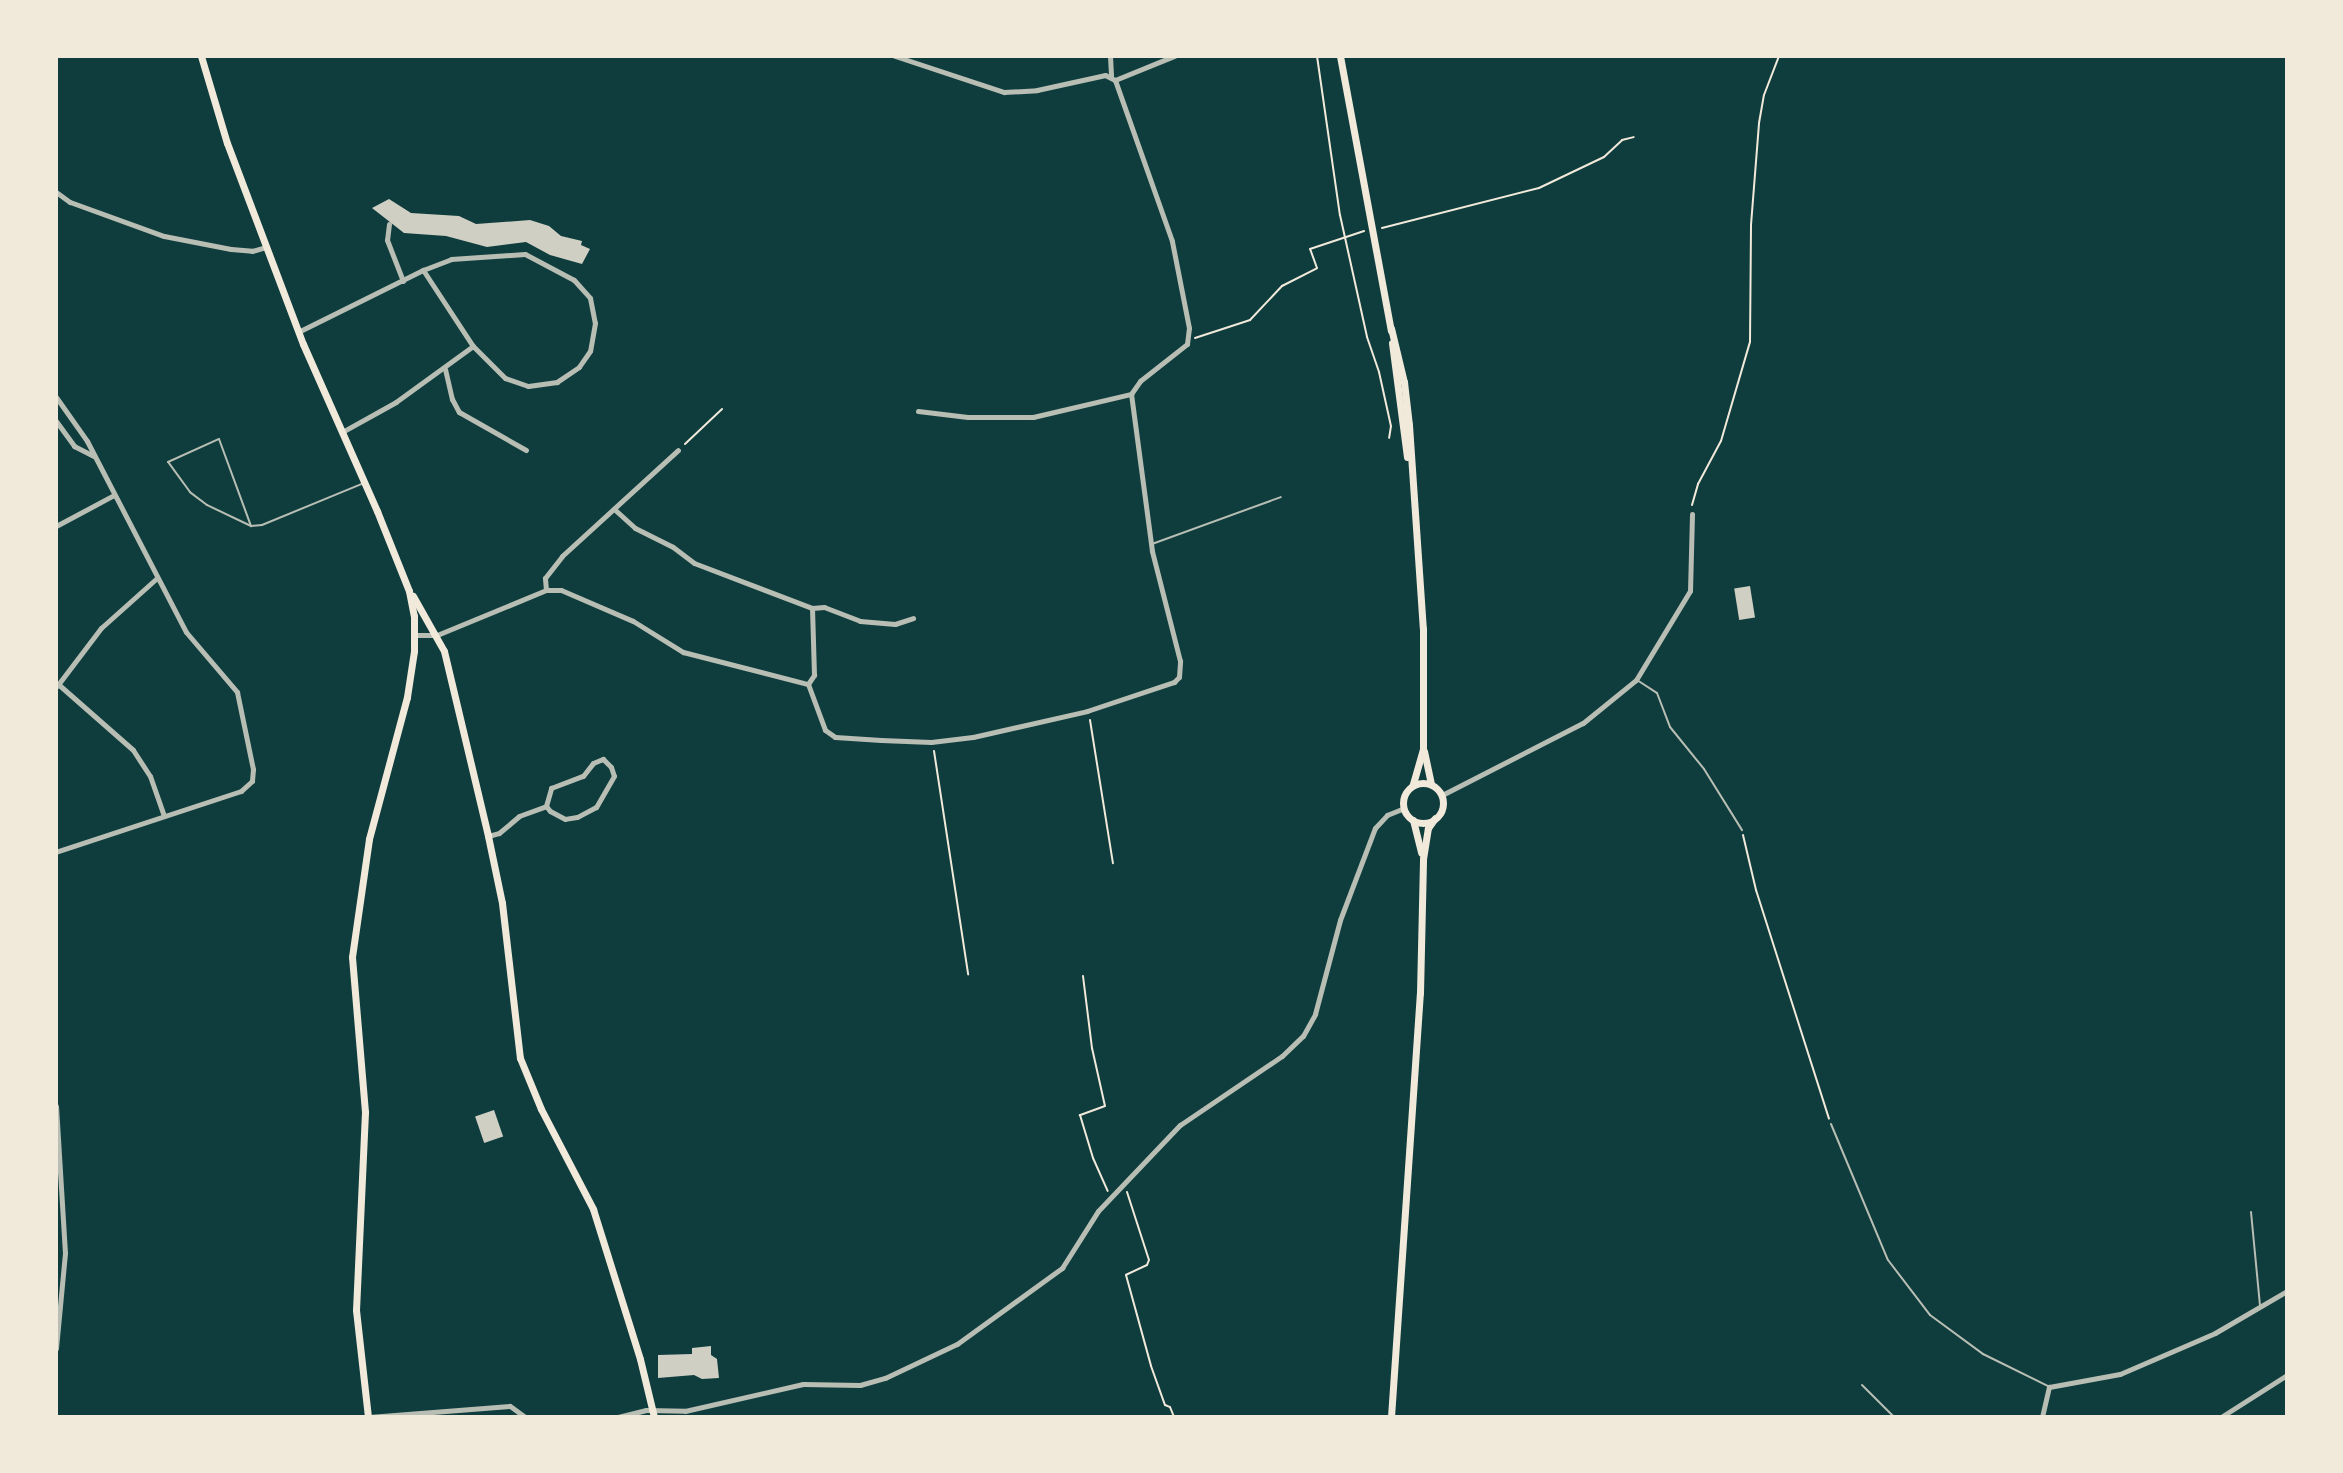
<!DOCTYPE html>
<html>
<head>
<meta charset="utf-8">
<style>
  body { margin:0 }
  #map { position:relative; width:2343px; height:1473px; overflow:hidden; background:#0f3d3e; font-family:"PT Sans Narrow",sans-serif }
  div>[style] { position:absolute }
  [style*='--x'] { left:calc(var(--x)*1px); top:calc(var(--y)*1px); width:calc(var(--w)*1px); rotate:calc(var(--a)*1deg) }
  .building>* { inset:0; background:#cfcfc3; transform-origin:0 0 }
  .path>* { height:2px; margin:-1px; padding:0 1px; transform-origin:1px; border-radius:1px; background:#f1e9da }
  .service>* { height:2px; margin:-1px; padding:0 1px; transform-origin:1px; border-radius:1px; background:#b8beb3 }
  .minor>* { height:5px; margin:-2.5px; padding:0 2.5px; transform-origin:2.5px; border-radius:2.5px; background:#b8beb3 }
  .secondary>* { height:7px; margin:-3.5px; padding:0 3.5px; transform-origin:3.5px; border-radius:3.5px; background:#f1e9da }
  .secondary>.ring { margin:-3.5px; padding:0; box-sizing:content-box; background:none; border:7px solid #f1e9da; border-radius:50% }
  span { translate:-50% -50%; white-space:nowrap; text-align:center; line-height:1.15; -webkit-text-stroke:8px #f1e9da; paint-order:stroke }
  .frame { position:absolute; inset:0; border:58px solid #f1e9da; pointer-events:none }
</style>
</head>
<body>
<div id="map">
  <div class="building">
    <i style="clip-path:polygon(389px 199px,411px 213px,459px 216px,476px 224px,530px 220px,549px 226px,561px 236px,582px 241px,581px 245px,590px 249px,582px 264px,550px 255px,526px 242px,487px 247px,446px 236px,404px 233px,372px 208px)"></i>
    <i style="left:1750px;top:586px;width:32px;height:16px;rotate:81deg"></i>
    <i style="left:494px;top:1110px;width:28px;height:20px;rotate:71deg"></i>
    <i style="clip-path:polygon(711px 1346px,711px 1355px,717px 1359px,719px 1378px,702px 1379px,694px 1375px,658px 1378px,658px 1355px,692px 1354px,692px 1348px)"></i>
  </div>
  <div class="path">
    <i style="--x:1317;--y:56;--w:161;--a:81.8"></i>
    <i style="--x:1340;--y:215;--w:125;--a:77.5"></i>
    <i style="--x:1367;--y:337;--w:37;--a:71"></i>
    <i style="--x:1379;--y:372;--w:55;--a:77.5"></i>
    <i style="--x:1391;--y:426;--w:12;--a:99"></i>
    <i style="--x:1382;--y:228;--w:162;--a:-14.3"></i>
    <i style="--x:1539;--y:188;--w:72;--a:-25.5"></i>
    <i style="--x:1604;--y:157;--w:25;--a:-43"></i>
    <i style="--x:1622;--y:140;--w:12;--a:-14"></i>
    <i style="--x:1195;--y:338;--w:58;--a:-18.1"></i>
    <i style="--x:1250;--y:320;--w:47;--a:-46.7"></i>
    <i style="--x:1282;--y:286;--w:39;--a:-27"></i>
    <i style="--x:1317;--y:268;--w:20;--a:-110"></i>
    <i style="--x:1310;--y:249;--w:57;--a:-18.4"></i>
    <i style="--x:685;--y:444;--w:51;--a:-43.4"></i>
    <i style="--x:1692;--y:505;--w:22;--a:-74"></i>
    <i style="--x:1698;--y:484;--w:49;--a:-61.9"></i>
    <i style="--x:1721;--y:441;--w:103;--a:-73.7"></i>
    <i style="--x:1750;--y:342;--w:117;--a:-89.5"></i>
    <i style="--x:1751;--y:225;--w:102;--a:-85.5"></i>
    <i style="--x:1759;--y:123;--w:28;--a:-80"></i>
    <i style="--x:1764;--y:95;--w:42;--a:-69"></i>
    <i style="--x:1090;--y:720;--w:145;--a:80.9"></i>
    <i style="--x:934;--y:751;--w:226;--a:81.3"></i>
    <i style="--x:1743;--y:835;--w:57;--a:76.7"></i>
    <i style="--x:1756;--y:890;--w:240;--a:72.3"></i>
    <i style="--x:1083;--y:976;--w:73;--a:82.9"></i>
    <i style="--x:1092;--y:1048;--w:59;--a:77.4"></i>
    <i style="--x:1105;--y:1106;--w:27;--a:160"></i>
    <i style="--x:1080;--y:1115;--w:45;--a:73.2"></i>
    <i style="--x:1093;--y:1158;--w:36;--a:66"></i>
    <i style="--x:1127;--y:1192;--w:71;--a:72.1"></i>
    <i style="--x:1149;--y:1260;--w:5;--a:112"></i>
    <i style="--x:1147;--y:1265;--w:23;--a:155"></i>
    <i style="--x:1126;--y:1275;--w:94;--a:74.6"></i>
    <i style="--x:1151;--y:1366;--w:41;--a:70.3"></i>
    <i style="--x:1165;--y:1405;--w:5;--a:22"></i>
    <i style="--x:1170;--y:1407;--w:11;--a:68"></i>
  </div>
  <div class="service">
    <i style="--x:251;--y:526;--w:49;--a:-154.5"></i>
    <i style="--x:207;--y:505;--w:21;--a:-143"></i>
    <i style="--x:190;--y:492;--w:37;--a:-126"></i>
    <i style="--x:168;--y:462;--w:56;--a:-24.3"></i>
    <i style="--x:219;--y:439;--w:93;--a:69.8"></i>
    <i style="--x:251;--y:526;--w:11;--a:-5"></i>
    <i style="--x:262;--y:525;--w:110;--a:-22.4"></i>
    <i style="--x:1152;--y:544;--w:137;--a:-20"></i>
    <i style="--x:1637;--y:680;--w:24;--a:33"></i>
    <i style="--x:1657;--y:693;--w:36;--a:69"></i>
    <i style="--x:1670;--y:727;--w:54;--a:51"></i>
    <i style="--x:1704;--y:769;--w:72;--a:58.1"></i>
    <i style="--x:1831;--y:1124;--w:147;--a:67.3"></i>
    <i style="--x:1888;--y:1260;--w:69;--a:52.6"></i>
    <i style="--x:1930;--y:1315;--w:66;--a:36.3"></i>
    <i style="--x:1983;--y:1354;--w:72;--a:26.2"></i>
    <i style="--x:2251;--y:1212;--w:94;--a:84.5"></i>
    <i style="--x:1862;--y:1385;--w:45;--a:45"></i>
  </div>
  <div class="minor">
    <i style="--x:895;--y:56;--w:115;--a:18.3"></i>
    <i style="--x:1004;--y:92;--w:33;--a:-3"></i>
    <i style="--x:1037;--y:90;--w:70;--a:-12.4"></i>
    <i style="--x:1105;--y:75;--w:11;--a:27"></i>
    <i style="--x:1110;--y:56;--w:20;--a:87"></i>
    <i style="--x:1115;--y:80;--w:64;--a:-22.1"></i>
    <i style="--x:56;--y:192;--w:17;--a:36"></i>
    <i style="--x:70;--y:202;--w:100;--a:19.9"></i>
    <i style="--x:164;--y:236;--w:68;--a:11"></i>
    <i style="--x:231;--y:249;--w:21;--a:5"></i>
    <i style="--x:252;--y:251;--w:15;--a:-16"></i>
    <i style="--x:389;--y:224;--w:16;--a:97"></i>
    <i style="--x:387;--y:240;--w:44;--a:68.7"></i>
    <i style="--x:423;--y:270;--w:30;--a:-21"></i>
    <i style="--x:451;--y:259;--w:74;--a:-3.9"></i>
    <i style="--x:525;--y:254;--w:55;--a:28"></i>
    <i style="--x:574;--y:280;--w:24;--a:48"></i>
    <i style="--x:590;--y:298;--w:25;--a:79"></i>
    <i style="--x:595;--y:323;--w:28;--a:100"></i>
    <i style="--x:590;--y:351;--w:19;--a:125"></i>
    <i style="--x:579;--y:367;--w:27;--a:146"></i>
    <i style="--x:557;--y:382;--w:29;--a:172"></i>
    <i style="--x:528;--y:386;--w:24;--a:-161"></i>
    <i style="--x:505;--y:378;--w:45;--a:-135"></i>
    <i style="--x:298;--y:332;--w:140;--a:-26.4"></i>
    <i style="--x:423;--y:270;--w:91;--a:56.7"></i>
    <i style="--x:473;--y:346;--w:95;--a:144"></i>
    <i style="--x:396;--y:402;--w:62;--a:150.9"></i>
    <i style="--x:445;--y:369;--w:31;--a:77"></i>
    <i style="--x:452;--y:399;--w:15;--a:62"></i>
    <i style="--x:459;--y:412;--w:77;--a:29.6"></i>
    <i style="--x:56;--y:397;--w:54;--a:54.8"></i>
    <i style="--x:87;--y:441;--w:215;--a:62.6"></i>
    <i style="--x:186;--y:632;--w:79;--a:49.6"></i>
    <i style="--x:237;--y:692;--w:79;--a:78.3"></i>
    <i style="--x:253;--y:769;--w:12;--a:95"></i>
    <i style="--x:252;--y:781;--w:15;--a:138"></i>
    <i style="--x:241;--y:791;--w:195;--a:161.8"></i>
    <i style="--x:918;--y:411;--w:50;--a:6.8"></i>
    <i style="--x:968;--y:417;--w:65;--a:0"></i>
    <i style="--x:1033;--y:417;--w:101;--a:-13.2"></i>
    <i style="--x:56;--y:421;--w:31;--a:54"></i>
    <i style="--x:74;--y:446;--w:22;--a:27"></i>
    <i style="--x:614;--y:509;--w:28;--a:42"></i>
    <i style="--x:635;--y:528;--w:42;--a:26.6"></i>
    <i style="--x:673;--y:547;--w:26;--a:37"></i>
    <i style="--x:694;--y:563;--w:126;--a:20.9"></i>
    <i style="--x:812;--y:608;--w:12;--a:-5"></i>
    <i style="--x:824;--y:607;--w:39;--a:21"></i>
    <i style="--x:860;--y:621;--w:35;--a:5"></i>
    <i style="--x:895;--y:624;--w:19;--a:-18"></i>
    <i style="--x:56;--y:526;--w:66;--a:-28.1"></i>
    <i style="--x:546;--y:590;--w:12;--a:-95"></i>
    <i style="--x:545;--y:578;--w:28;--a:-52"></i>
    <i style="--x:562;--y:556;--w:157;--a:-42.4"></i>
    <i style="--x:415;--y:635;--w:22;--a:0"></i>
    <i style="--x:437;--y:635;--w:118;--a:-22.4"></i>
    <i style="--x:546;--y:590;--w:15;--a:0"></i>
    <i style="--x:561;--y:590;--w:78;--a:23.3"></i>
    <i style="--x:633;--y:621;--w:59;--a:31.8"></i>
    <i style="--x:683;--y:652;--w:129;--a:14.4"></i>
    <i style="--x:808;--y:684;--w:49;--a:69.7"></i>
    <i style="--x:825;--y:730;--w:12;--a:35"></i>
    <i style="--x:835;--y:737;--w:46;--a:3.7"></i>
    <i style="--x:881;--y:740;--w:50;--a:2.3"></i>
    <i style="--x:931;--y:742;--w:42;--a:-6.8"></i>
    <i style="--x:973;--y:737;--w:117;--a:-12.8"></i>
    <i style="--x:1087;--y:711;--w:92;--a:-18.4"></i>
    <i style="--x:1174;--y:682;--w:7;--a:-45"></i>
    <i style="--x:1179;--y:677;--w:16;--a:-86"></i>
    <i style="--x:1180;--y:661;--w:114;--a:-104.3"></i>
    <i style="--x:1152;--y:551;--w:158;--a:-97.6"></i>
    <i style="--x:1131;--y:394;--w:16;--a:-55"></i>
    <i style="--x:1140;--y:381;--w:60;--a:-38.2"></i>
    <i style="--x:1187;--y:344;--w:16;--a:-83"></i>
    <i style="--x:1189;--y:328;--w:89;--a:-101.1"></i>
    <i style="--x:1172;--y:241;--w:171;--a:-109.5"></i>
    <i style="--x:58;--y:684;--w:100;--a:41.3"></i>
    <i style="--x:133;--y:750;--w:31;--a:57"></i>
    <i style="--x:150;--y:776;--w:42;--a:70.7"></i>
    <i style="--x:808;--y:684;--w:11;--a:-56"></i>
    <i style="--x:814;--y:675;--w:67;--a:-91.7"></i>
    <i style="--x:57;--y:686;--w:73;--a:-52.8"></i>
    <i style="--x:101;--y:628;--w:75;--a:-41.8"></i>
    <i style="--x:603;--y:759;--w:11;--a:45"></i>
    <i style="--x:611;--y:767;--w:9;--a:72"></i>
    <i style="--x:614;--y:776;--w:36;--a:120"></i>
    <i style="--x:596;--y:807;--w:21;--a:152"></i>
    <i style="--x:577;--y:817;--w:12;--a:171"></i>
    <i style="--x:565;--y:819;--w:17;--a:-152"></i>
    <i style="--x:550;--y:811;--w:6;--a:-129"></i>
    <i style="--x:546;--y:806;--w:19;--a:-74"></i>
    <i style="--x:551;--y:788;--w:34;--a:-21"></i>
    <i style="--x:583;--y:776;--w:16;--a:-52"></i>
    <i style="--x:593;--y:763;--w:11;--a:-22"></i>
    <i style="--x:1442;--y:795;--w:158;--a:-27.1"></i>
    <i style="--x:1583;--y:723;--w:68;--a:-39.1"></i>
    <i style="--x:1636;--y:680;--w:104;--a:-58.8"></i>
    <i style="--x:1690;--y:591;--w:77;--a:-88.5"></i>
    <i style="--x:488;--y:836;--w:11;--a:-15"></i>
    <i style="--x:499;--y:833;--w:26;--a:-40"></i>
    <i style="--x:519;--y:816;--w:29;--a:-20"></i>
    <i style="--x:56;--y:1106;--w:147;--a:86.5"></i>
    <i style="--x:65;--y:1253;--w:96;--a:95.4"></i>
    <i style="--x:369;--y:1417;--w:141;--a:-4.5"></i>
    <i style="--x:510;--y:1406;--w:19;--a:36"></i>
    <i style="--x:618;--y:1417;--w:29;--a:-14"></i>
    <i style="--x:646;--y:1410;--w:39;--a:1"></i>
    <i style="--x:685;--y:1411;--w:121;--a:-12.9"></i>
    <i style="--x:803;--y:1384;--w:57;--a:1"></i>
    <i style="--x:860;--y:1385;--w:26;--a:-16"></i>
    <i style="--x:885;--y:1378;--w:80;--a:-25.3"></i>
    <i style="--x:957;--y:1344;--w:130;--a:-35.9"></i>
    <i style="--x:1062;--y:1268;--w:67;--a:-57.7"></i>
    <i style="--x:1098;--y:1211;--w:119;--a:-46.4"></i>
    <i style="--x:1180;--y:1125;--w:123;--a:-34.1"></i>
    <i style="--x:1282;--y:1056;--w:29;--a:-44"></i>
    <i style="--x:1303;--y:1036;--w:25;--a:-61"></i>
    <i style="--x:1315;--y:1014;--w:97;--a:-75.1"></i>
    <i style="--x:1340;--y:920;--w:98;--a:-69.2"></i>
    <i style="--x:1375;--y:828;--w:18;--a:-47"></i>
    <i style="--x:1387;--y:815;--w:18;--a:-22"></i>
    <i style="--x:2042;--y:1417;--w:31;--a:-77"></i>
    <i style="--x:2049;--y:1387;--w:72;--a:-10.4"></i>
    <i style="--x:2120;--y:1374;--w:103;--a:-23.3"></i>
    <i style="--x:2215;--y:1333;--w:83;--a:-30.3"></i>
    <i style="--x:2221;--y:1417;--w:78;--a:-32.5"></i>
  </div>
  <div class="secondary">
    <i style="--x:201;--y:56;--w:91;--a:73.4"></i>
    <i style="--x:227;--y:143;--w:215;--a:69.3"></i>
    <i style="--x:303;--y:344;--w:183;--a:66.1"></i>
    <i style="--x:377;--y:511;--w:86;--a:68.2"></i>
    <i style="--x:409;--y:591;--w:25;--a:79"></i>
    <i style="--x:414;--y:616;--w:35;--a:90"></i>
    <i style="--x:414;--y:651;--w:47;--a:98.7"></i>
    <i style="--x:407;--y:697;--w:147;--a:105"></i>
    <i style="--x:369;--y:839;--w:119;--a:98.2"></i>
    <i style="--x:352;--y:957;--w:156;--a:85.2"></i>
    <i style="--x:365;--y:1112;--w:198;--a:92.6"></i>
    <i style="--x:356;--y:1310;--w:108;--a:83.6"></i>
    <i style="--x:1340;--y:56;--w:279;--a:79.5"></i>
    <i style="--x:1391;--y:328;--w:56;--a:76.5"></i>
    <i style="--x:1404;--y:382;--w:43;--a:83.4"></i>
    <i style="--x:1409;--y:425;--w:204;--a:86.1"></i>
    <i style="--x:1423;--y:629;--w:120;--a:90"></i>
    <i style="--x:1423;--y:749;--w:37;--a:106"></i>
    <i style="--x:1392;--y:343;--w:115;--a:82.5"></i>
    <i style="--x:413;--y:596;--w:63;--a:60.6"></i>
    <i style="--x:444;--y:651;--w:190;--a:76.6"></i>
    <i style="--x:488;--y:836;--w:68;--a:78.2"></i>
    <i style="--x:502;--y:903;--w:156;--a:83.4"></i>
    <i style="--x:520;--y:1058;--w:55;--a:67.6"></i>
    <i style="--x:541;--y:1109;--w:113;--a:62.5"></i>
    <i style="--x:593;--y:1209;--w:157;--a:72.6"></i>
    <i style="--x:640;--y:1359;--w:60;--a:76.4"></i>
    <i style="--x:1424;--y:751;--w:34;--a:78"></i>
    <i class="ring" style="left:1403px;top:783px;width:33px;height:33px"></i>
    <i style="--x:1413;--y:820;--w:34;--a:76"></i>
    <i style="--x:1391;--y:1417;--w:425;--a:-86.1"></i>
    <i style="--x:1420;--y:993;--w:134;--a:-88.7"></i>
    <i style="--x:1423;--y:859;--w:31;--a:-81"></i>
    <i style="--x:1428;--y:828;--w:12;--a:-55"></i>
  </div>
  <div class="frame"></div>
</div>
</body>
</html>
